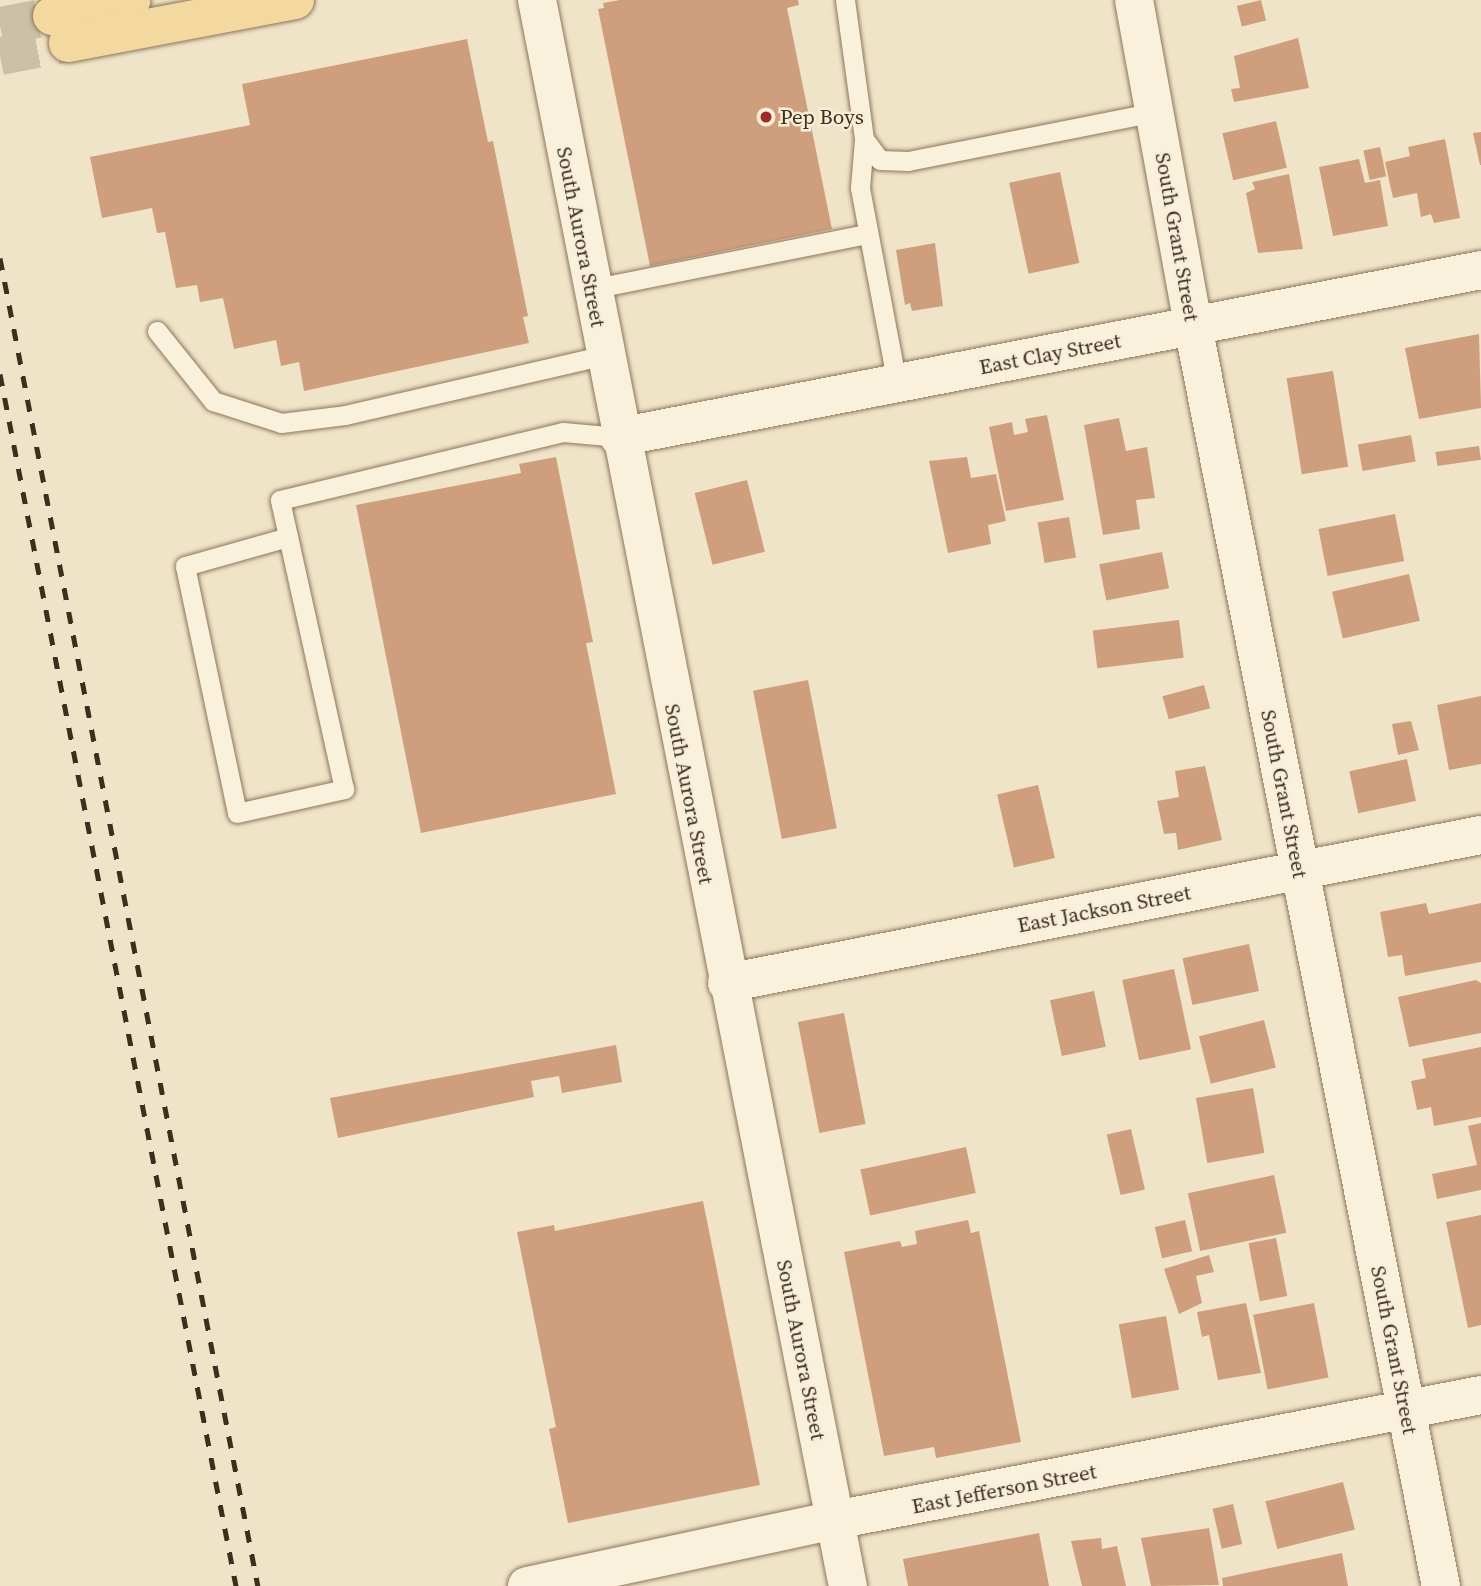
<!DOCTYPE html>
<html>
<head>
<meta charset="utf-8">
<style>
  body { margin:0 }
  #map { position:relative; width:1481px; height:1586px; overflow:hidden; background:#f0e4c8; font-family:"Source Serif 4",serif }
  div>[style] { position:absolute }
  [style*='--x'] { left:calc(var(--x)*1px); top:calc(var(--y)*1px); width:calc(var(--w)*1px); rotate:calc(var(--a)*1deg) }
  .building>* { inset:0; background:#cf9f7d; transform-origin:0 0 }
  .primary-tunnel>* { height:38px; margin-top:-19px; transform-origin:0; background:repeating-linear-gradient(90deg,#ccc0a6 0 38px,transparent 0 57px) }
  .roads { filter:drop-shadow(0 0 2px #8d765c) drop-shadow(0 0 2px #8d765c) }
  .service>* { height:19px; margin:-9.5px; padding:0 9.5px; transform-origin:9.5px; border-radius:9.5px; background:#faf1dc }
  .minor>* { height:38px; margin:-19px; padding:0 19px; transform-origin:19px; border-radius:19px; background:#faf1dc }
  .primary>* { height:38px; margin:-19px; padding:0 19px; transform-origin:19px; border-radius:19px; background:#f3d9a0 }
  .rail>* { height:5px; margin-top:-2.5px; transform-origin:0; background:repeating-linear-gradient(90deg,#3d2e20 0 12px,transparent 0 24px) }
  .dots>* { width:19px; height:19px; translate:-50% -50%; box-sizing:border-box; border:4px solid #f7eed8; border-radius:50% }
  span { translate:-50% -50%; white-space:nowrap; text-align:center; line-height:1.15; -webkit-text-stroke:5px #f7eed8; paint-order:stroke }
  .poi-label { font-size:21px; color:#3d2e20 }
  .left { translate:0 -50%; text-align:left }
  .street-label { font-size:21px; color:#3d2e20 }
</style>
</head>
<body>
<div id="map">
  <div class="building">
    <i style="clip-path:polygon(620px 0,798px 0,799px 5px,787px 8px,832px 229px,650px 266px,598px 9px,604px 8px,603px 3px)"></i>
    <i style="left:1261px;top:0;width:21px;height:25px;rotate:76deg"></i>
    <i style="clip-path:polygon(1298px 38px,1309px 88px,1234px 102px,1231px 89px,1240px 88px,1234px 56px)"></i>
    <i style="clip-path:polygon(467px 39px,488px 142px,493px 141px,528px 316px,523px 317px,529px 343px,304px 391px,299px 362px,281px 366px,276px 340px,234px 349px,223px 298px,200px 302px,197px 285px,176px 288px,165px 232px,157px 233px,152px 208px,102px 218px,90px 157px,250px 125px,242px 84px)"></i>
    <i style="left:1276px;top:121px;width:48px;height:55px;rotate:77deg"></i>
    <i style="clip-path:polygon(1481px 132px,1481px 165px,1480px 165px,1473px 133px)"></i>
    <i style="clip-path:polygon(1445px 139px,1460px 218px,1434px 223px,1431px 214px,1421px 217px,1417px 193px,1393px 198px,1385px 162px,1410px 156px,1408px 147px)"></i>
    <i style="left:1380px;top:147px;width:30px;height:17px;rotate:78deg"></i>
    <i style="clip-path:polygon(1359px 159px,1365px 183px,1380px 180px,1388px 226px,1333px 236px,1319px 167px)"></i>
    <i style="left:1060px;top:172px;width:93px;height:52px;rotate:78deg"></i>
    <i style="clip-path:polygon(1289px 174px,1303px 249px,1258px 253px,1246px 193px,1255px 189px,1252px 182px)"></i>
    <i style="clip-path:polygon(935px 243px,943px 306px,912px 311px,910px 303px,905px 305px,896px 250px)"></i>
    <i style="clip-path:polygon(1479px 334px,1481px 408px,1419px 419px,1405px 348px)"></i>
    <i style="left:1333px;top:371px;width:97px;height:47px;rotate:81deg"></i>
    <i style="clip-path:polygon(1047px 415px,1064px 500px,1006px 511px,989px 427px,1012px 422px,1014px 435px,1028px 432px,1025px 419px)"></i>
    <i style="clip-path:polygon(1119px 418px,1126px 451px,1147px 447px,1155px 498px,1136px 500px,1140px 529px,1103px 535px,1084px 425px)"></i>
    <i style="left:1411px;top:435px;width:27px;height:54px;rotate:80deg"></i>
    <i style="left:1479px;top:446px;width:14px;height:44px;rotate:82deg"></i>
    <i style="clip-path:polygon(556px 457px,593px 642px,586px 643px,616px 794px,421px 833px,356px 505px,521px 473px,519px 464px)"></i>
    <i style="clip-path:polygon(967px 457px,971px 478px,996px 474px,1006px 521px,988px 525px,991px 544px,948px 553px,929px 461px)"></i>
    <i style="left:747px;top:480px;width:74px;height:54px;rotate:76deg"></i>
    <i style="left:1395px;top:514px;width:48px;height:78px;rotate:79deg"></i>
    <i style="left:1069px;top:517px;width:41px;height:32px;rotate:80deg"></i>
    <i style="left:1162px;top:552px;width:37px;height:64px;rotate:79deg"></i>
    <i style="left:1409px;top:574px;width:48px;height:79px;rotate:77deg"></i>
    <i style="left:1179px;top:620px;width:38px;height:87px;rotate:83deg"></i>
    <i style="left:808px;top:680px;width:151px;height:56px;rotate:79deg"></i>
    <i style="left:1204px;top:685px;width:24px;height:43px;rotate:75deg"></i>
    <i style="clip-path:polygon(1481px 696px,1481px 764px,1449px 770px,1437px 705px)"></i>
    <i style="clip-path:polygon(1411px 721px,1419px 750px,1398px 755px,1392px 724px)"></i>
    <i style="left:1407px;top:759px;width:43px;height:59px;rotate:78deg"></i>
    <i style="clip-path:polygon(1205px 766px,1222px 840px,1178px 850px,1176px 833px,1164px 834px,1157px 801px,1179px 797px,1175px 771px)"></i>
    <i style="left:1038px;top:785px;width:75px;height:42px;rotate:77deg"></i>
    <i style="clip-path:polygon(1426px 903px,1429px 914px,1481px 903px,1481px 962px,1405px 976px,1402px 955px,1388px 957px,1380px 912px)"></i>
    <i style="left:1249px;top:944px;width:48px;height:68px;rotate:78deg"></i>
    <i style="left:1174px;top:969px;width:82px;height:53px;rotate:78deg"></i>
    <i style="clip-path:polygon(1476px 980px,1481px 983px,1481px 1033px,1409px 1047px,1398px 997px)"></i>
    <i style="left:1094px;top:991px;width:57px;height:45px;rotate:78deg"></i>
    <i style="left:844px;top:1013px;width:113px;height:47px;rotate:79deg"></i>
    <i style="left:1264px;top:1020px;width:49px;height:67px;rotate:76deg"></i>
    <i style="clip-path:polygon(616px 1045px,622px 1082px,562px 1093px,559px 1076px,531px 1081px,534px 1097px,338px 1138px,330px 1098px)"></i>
    <i style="clip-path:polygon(1481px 1047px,1481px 1117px,1434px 1126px,1431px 1107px,1417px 1110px,1411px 1081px,1426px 1078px,1422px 1059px)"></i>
    <i style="left:1253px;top:1088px;width:66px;height:58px;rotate:80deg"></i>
    <i style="clip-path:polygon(1481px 1123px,1481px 1190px,1437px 1199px,1432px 1174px,1477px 1165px,1468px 1126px)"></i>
    <i style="left:1131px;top:1129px;width:62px;height:25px;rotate:77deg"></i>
    <i style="left:966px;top:1147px;width:47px;height:108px;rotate:78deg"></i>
    <i style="left:1274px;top:1175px;width:59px;height:88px;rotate:78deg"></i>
    <i style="clip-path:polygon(703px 1201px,760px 1485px,568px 1523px,549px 1429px,556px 1427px,517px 1232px,554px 1225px,555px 1231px)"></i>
    <i style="clip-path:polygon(1481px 1215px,1481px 1325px,1468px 1328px,1446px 1222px)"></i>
    <i style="clip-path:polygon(968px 1220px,971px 1233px,979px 1231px,1021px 1442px,936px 1458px,934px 1447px,884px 1456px,844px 1252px,900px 1241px,902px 1247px,917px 1244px,915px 1231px)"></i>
    <i style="left:1185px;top:1220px;width:32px;height:31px;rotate:77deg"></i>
    <i style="left:1276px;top:1238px;width:59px;height:28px;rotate:79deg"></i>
    <i style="clip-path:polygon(1209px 1255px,1214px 1272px,1196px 1276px,1202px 1303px,1179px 1314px,1164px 1269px)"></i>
    <i style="clip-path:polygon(1246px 1303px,1261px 1373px,1218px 1380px,1209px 1335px,1202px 1337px,1197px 1312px)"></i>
    <i style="left:1314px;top:1303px;width:76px;height:62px;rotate:79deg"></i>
    <i style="left:1166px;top:1316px;width:75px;height:48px;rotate:80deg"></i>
    <i style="left:1343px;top:1482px;width:49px;height:80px;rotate:76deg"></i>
    <i style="left:1233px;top:1504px;width:41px;height:21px;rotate:77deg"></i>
    <i style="clip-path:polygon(1209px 1528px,1219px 1585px,1151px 1586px,1141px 1538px)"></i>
    <i style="clip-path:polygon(1039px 1533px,1049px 1586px,908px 1586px,903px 1559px)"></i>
    <i style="clip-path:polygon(1101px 1538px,1102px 1549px,1117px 1546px,1126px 1586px,1082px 1586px,1071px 1541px)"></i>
    <i style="clip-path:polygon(1342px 1553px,1348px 1586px,1223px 1586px,1222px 1578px)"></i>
  </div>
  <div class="primary-tunnel">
    <i style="--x:0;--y:26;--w:53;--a:-10.9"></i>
    <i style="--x:0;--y:56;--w:69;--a:-10.8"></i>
  </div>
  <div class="roads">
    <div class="service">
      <i style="--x:845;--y:0;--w:140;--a:82.2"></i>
      <i style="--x:864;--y:139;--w:26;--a:53"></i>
      <i style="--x:880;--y:160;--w:28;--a:2"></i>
      <i style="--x:908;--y:161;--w:252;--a:-11.2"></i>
      <i style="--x:864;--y:139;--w:49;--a:94.7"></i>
      <i style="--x:860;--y:188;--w:199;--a:79.3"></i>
      <i style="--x:591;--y:289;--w:281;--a:-11.3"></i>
      <i style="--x:157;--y:331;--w:90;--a:51.3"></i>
      <i style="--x:213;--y:401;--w:71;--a:17.9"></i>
      <i style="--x:281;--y:423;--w:64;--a:-7.1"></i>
      <i style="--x:345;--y:415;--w:266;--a:-13"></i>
      <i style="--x:288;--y:537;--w:107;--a:164.3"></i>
      <i style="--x:185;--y:566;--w:252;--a:78.1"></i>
      <i style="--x:237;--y:813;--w:110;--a:-12.6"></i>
      <i style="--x:344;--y:789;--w:296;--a:-102.5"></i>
      <i style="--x:280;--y:500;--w:291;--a:-13.5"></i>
      <i style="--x:563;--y:432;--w:56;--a:5.1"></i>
    </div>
    <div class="minor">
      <i style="--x:537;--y:0;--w:1616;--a:78.91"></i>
      <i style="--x:1134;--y:0;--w:331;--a:79.7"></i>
      <i style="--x:1193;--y:326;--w:1284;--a:78.87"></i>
      <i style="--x:619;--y:437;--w:878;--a:-10.96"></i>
      <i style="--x:727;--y:983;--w:768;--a:-11.11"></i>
      <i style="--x:527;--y:1586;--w:315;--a:-12.1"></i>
      <i style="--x:835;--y:1520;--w:658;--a:-10.95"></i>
    </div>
    <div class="primary">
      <i style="--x:52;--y:16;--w:81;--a:-11.4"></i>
      <i style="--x:68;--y:43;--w:231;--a:-10.7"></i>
    </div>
  </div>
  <div class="rail">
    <i style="--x:0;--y:258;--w:1353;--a:79.01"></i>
    <i style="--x:0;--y:374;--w:1235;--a:78.98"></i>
  </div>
  <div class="dots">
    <i style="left:766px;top:117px;background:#9e2a2b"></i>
  </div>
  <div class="poi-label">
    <span class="left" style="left:780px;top:117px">Pep Boys</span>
  </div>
  <div class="street-label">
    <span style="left:581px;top:237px;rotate:79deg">South Aurora Street</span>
    <span style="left:1177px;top:237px;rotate:80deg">South Grant Street</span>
    <span style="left:1050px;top:354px;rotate:-11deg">East Clay Street</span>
    <span style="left:689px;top:794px;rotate:79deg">South Aurora Street</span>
    <span style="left:1284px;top:794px;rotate:79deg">South Grant Street</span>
    <span style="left:1104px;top:909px;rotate:-11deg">East Jackson Street</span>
    <span style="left:801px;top:1350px;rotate:79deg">South Aurora Street</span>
    <span style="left:1394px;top:1350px;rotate:79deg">South Grant Street</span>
    <span style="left:1004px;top:1489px;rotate:-11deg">East Jefferson Street</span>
  </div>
</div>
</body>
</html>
